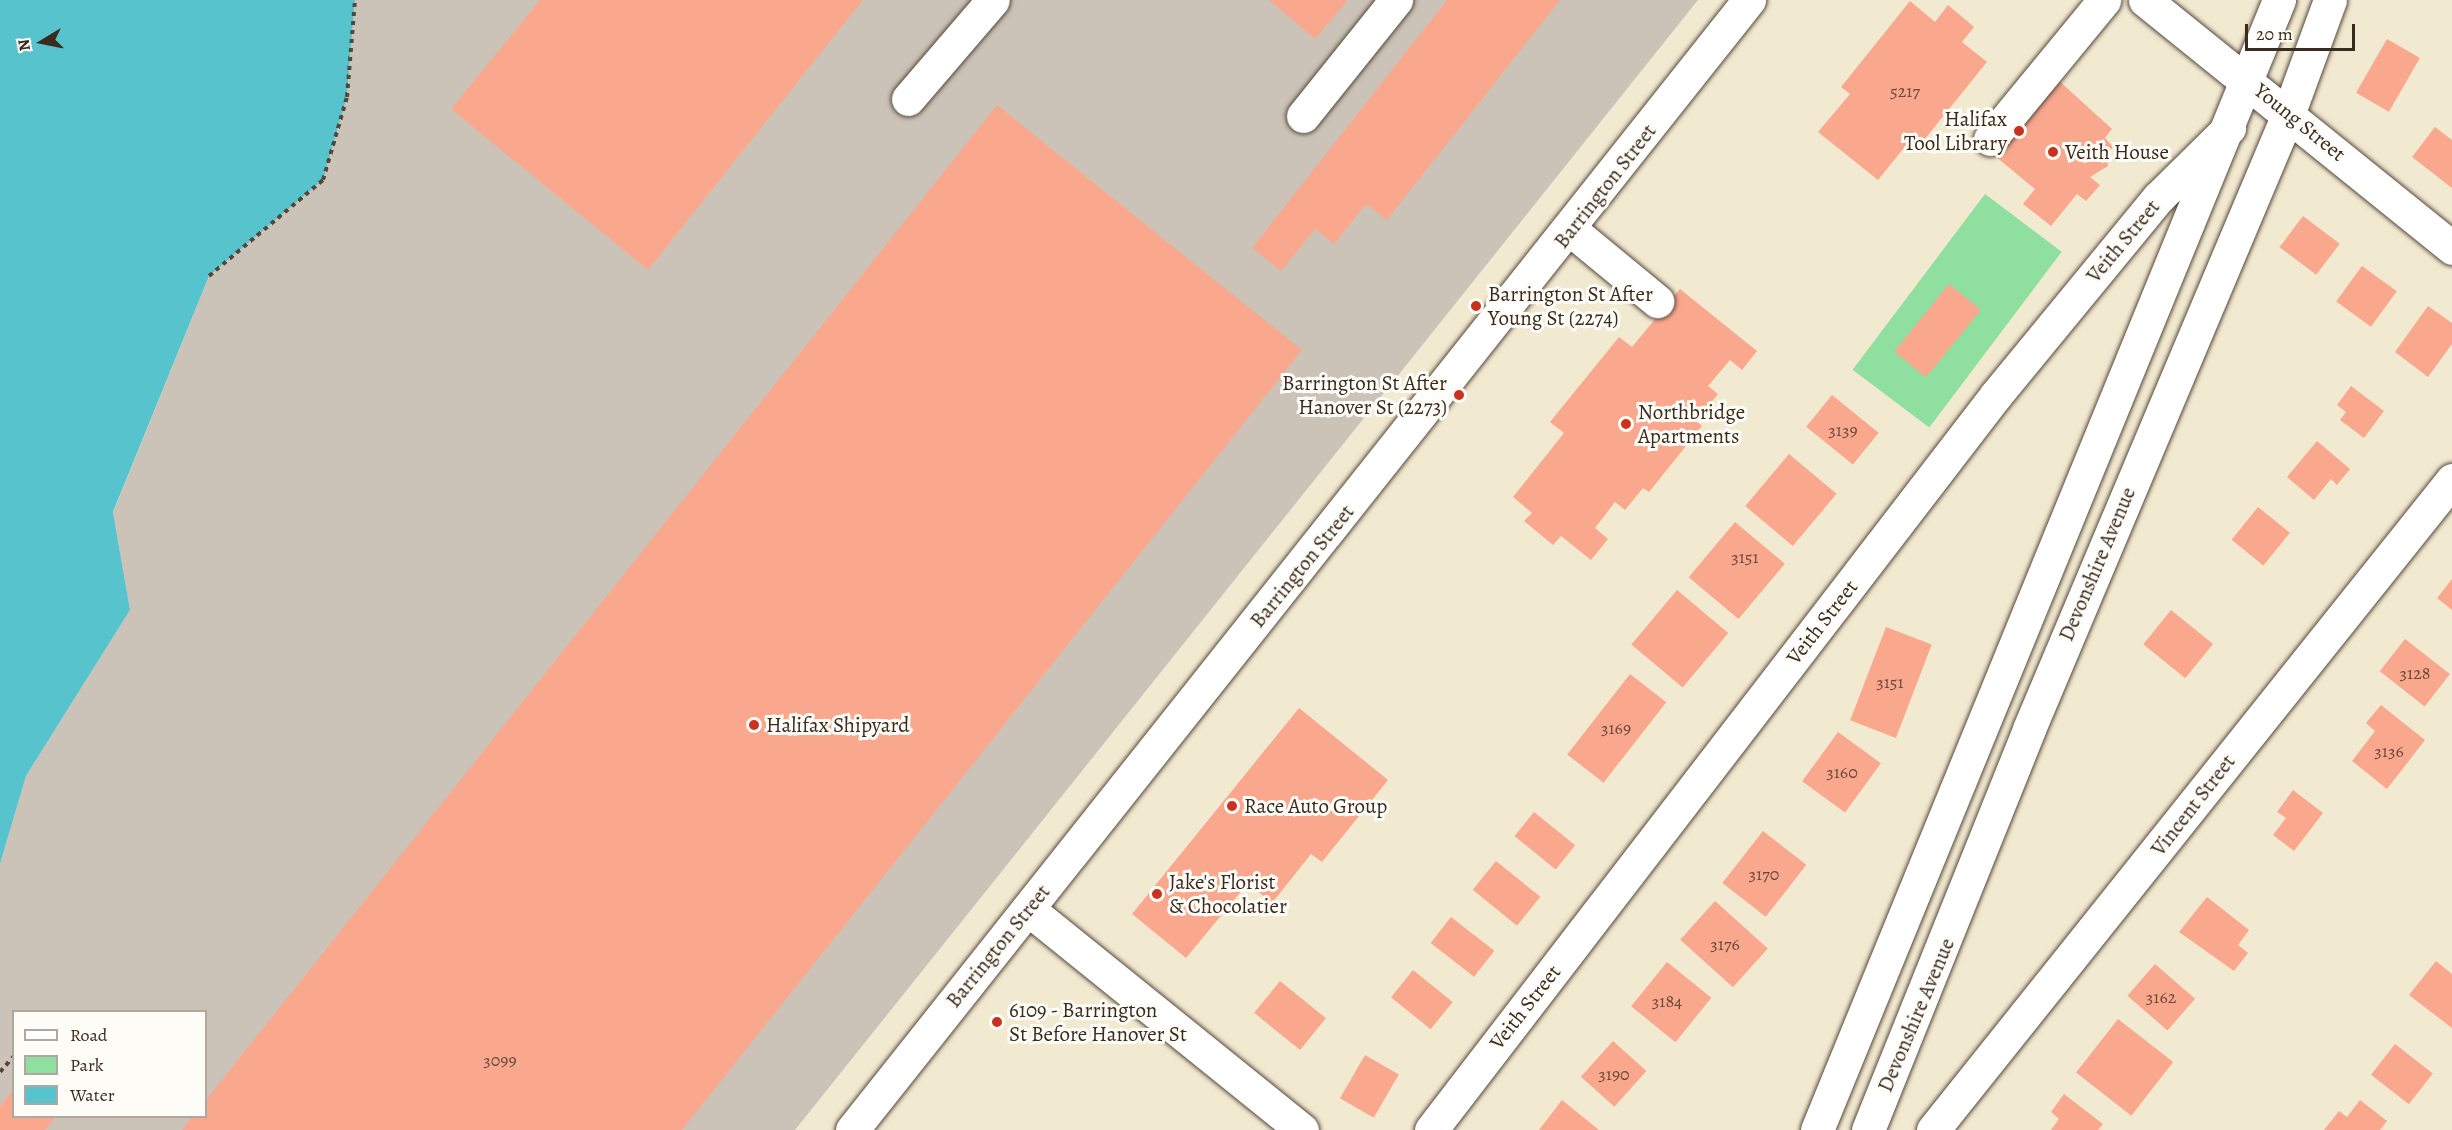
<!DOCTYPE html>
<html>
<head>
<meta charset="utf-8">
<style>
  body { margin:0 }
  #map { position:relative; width:2452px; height:1130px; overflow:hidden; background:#f2e9d1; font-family:Alegreya,serif }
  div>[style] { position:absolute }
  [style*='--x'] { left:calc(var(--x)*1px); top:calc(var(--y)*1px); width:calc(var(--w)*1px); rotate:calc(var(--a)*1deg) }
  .industrial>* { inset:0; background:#cbc3b8 }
  .green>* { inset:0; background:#8edfa0; transform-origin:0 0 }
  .water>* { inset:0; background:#57c4cd }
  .building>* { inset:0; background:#f9a88e; transform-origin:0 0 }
  .path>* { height:4px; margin-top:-2px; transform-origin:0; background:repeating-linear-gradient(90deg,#564739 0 4.5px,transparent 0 9px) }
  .roads { filter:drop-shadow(0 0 2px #564739) drop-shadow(0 0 2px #564739) }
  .minor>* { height:33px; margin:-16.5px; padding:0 16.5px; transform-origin:16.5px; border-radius:16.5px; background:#fff }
  .major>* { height:33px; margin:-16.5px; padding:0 16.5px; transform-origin:16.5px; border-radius:16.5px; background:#fff }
  .dots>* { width:16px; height:16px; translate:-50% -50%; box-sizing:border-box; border:3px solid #fdfcf7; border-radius:50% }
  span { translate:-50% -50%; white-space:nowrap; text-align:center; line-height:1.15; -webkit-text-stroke:6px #fdfcf7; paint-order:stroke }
  .number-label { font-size:18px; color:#6a4a3a }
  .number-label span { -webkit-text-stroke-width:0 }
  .poi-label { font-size:21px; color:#3b2a1e }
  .right { translate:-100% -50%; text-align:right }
  .left { translate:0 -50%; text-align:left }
  .street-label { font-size:21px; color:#3b2a1e }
  .legend { position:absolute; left:12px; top:1010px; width:195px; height:108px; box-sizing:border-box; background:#fdfcf7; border:2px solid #afa8a0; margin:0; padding:8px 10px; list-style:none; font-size:18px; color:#3b2a1e }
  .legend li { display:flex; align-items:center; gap:12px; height:30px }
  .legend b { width:30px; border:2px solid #afa8a0 }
  .north { position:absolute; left:12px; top:12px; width:60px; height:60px; -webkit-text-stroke:4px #fdfcf7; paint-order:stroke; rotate:260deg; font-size:16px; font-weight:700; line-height:24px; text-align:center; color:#3b2a1e }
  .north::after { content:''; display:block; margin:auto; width:21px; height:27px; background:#3b2a1e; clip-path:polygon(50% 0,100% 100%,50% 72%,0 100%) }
  .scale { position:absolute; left:2245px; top:24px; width:110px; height:27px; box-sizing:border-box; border:3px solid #3b2a1e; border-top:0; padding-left:8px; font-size:18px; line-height:21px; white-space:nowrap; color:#3b2a1e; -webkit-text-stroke:4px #fdfcf7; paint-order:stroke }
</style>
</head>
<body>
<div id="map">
  <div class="industrial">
    <i style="clip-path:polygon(evenodd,355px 0,1698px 0,795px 1130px,0 1130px,0 864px,26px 776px,130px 610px,113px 513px,209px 276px,323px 180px,347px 97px,355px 0,14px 1012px,206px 1012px,206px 1116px,14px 1116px,14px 1012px)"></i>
  </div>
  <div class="green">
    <i style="left:1985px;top:194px;width:96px;height:220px;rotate:37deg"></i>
  </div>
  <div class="water">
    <i style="clip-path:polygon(0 0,355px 0,347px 97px,323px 180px,209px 276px,113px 512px,130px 610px,26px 776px,0 864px)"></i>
  </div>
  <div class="building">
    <i style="clip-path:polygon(540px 0,863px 0,648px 270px,451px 109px)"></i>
    <i style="clip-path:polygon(1269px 0,1348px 0,1315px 39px)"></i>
    <i style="clip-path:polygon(1447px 0,1560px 0,1387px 220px,1366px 204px,1334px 244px,1315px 229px,1281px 271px,1252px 248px)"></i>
    <i style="clip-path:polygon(1910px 1px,1935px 22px,1948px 5px,1974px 27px,1962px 42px,1987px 62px,1920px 145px,1912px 138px,1878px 180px,1818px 132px,1850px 94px,1841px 87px)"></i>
    <i style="left:2387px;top:39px;width:38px;height:62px;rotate:30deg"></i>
    <i style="clip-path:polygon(2057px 79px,2112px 129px,2105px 138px,2113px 147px,2106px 155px,2108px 166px,2090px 177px,2100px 185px,2086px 201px,2077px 194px,2051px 226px,2023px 204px,2035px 189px,1995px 156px)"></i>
    <i style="clip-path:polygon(997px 105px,1302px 350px,682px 1130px,182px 1130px,192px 1116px,206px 1116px,206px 1100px)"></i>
    <i style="clip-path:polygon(2435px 127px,2452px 140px,2452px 188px,2412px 157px)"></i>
    <i style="left:2303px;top:216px;width:46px;height:39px;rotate:37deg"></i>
    <i style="left:2362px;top:266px;width:43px;height:44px;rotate:36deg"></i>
    <i style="left:1949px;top:284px;width:41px;height:87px;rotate:39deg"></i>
    <i style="clip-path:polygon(1680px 289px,1757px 351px,1742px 370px,1730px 360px,1708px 386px,1718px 394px,1696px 421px,1702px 426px,1649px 492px,1643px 488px,1625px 510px,1615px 502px,1595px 528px,1608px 539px,1591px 560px,1561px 536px,1553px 545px,1524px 521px,1532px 513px,1513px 497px,1564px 433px,1550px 422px,1619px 337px,1632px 347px)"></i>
    <i style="clip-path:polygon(2428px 306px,2452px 323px,2452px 344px,2428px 377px,2395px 352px)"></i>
    <i style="clip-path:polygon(2351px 386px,2384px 411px,2364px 438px,2340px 420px,2346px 412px,2337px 405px)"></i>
    <i style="left:1832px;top:395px;width:60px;height:41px;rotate:39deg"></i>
    <i style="clip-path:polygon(2317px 441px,2350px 469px,2337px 485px,2331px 479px,2314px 500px,2287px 477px)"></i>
    <i style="left:1789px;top:454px;width:62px;height:68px;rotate:40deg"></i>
    <i style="left:2258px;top:507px;width:41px;height:42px;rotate:39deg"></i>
    <i style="left:1735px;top:522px;width:65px;height:72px;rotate:40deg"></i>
    <i style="clip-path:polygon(2452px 579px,2452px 610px,2437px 598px)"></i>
    <i style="left:1677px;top:590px;width:67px;height:71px;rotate:40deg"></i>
    <i style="left:2171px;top:610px;width:54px;height:44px;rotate:39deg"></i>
    <i style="left:1886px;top:627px;width:49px;height:100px;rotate:21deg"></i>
    <i style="left:2405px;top:639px;width:57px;height:41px;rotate:38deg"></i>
    <i style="left:1630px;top:674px;width:46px;height:102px;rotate:38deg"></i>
    <i style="clip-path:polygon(2381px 705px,2425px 740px,2387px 789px,2352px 761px,2375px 731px,2366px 723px)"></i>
    <i style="clip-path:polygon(1299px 708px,1388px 780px,1322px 862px,1311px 854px,1272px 903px,1248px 883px,1186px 958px,1132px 914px)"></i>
    <i style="left:1838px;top:732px;width:53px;height:61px;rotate:36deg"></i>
    <i style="clip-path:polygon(2293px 790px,2323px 813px,2294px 851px,2273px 835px,2286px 818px,2277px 812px)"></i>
    <i style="left:1534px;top:812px;width:53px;height:31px;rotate:39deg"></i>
    <i style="left:1763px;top:831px;width:55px;height:66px;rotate:38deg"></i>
    <i style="left:1496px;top:861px;width:57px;height:37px;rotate:39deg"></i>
    <i style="clip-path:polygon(2207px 897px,2249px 930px,2238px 945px,2248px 953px,2234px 971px,2179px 932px)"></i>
    <i style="left:1715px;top:901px;width:71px;height:52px;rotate:42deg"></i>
    <i style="left:1451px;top:917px;width:55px;height:33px;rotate:38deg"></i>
    <i style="clip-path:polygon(2436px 961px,2452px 974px,2452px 1028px,2409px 995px)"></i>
    <i style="left:1667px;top:962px;width:57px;height:57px;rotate:39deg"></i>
    <i style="left:2155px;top:964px;width:53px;height:42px;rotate:41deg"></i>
    <i style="left:1413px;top:970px;width:51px;height:35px;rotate:39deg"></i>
    <i style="left:1280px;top:981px;width:59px;height:41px;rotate:39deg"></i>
    <i style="left:2118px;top:1019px;width:70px;height:68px;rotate:38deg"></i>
    <i style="left:1613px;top:1041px;width:45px;height:48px;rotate:42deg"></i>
    <i style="left:2395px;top:1044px;width:48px;height:39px;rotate:38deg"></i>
    <i style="left:1365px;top:1055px;width:39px;height:50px;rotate:30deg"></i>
    <i style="clip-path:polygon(14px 1089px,14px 1116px,56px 1116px,45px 1130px,0 1130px,0 1106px)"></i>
    <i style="clip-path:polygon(2064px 1094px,2103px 1124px,2098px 1130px,2051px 1130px,2059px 1119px,2051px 1112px)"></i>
    <i style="clip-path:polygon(1562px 1100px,1599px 1130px,1539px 1130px)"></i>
    <i style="clip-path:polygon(2360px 1100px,2387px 1121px,2380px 1130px,2324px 1130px,2339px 1111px,2347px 1117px)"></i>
  </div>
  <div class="path">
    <i style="--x:209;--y:276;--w:149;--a:-40.1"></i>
    <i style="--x:323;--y:180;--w:86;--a:-73.9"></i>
    <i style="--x:347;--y:97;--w:97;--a:-85.3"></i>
    <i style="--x:49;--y:1012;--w:3;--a:0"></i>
    <i style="--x:0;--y:1072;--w:21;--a:-49"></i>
  </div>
  <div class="roads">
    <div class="minor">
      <i style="--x:2145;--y:0;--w:395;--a:38.9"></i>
      <i style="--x:908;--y:99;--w:130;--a:-49.4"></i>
      <i style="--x:1303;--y:116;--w:149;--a:-51.3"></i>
      <i style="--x:1990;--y:139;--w:180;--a:-50.6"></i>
      <i style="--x:1571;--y:230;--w:112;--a:39.5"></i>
      <i style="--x:1028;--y:909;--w:352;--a:38.9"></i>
      <i style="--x:1431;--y:1130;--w:927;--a:-52.45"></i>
      <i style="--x:1996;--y:395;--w:255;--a:-50.6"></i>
      <i style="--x:2158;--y:198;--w:100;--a:-44.6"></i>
      <i style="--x:1817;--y:1130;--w:1221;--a:-67.76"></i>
      <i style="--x:1868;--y:1130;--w:432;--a:-68.1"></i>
      <i style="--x:2029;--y:729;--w:670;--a:-67.15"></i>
      <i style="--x:2289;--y:112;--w:119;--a:-69.9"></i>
      <i style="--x:1933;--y:1130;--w:832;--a:-51.39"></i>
    </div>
    <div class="major">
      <i style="--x:852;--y:1130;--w:1443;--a:-51.56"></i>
    </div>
  </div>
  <div class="dots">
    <i style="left:2019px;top:131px;background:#c8321e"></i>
    <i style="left:2053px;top:152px;background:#c8321e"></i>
    <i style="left:1476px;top:306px;background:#c8321e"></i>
    <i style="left:1459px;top:395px;background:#c8321e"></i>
    <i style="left:1626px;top:424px;background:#c8321e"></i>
    <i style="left:754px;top:725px;background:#c8321e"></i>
    <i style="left:1232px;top:806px;background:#c8321e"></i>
    <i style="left:1157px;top:894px;background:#c8321e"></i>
    <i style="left:997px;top:1022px;background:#c8321e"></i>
  </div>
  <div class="number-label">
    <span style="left:1905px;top:91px">5217</span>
    <span style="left:1843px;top:430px">3139</span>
    <span style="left:1745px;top:557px">3151</span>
    <span style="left:2415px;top:673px">3128</span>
    <span style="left:1890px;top:682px">3151</span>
    <span style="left:1616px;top:728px">3169</span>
    <span style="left:2389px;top:751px">3136</span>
    <span style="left:1842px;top:772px">3160</span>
    <span style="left:1764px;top:874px">3170</span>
    <span style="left:1725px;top:944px">3176</span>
    <span style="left:2161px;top:997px">3162</span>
    <span style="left:1667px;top:1001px">3184</span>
    <span style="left:500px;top:1060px">3099</span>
    <span style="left:1614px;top:1074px">3190</span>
  </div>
  <div class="poi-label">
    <span class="right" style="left:2007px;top:131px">Halifax<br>Tool Library</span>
    <span class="left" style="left:2065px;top:152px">Veith House</span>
    <span class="left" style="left:1488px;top:306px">Barrington St After<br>Young St (2274)</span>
    <span class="right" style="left:1447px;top:395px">Barrington St After<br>Hanover St (2273)</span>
    <span class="left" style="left:1638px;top:424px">Northbridge<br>Apartments</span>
    <span class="left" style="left:766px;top:725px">Halifax Shipyard</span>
    <span class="left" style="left:1244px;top:806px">Race Auto Group</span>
    <span class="left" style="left:1169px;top:894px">Jake's Florist<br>&amp; Chocolatier</span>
    <span class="left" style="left:1009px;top:1022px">6109 - Barrington<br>St Before Hanover St</span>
  </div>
  <div class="street-label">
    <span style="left:2300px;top:122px;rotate:39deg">Young Street</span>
    <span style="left:1605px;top:186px;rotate:-52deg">Barrington Street</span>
    <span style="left:2123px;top:241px;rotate:-50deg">Veith Street</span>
    <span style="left:2097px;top:564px;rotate:-67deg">Devonshire Avenue</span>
    <span style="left:1302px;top:566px;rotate:-51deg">Barrington Street</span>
    <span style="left:1822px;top:622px;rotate:-52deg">Veith Street</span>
    <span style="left:2193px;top:805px;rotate:-52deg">Vincent Street</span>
    <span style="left:998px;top:946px;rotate:-51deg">Barrington Street</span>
    <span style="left:1525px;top:1007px;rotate:-52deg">Veith Street</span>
    <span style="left:1916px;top:1015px;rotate:-67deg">Devonshire Avenue</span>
  </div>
  <ul class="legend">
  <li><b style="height:8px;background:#fff"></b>Road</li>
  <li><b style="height:16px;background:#8edfa0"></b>Park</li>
  <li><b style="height:16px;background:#57c4cd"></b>Water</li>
  </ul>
  <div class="north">N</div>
  <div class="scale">20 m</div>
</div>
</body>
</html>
